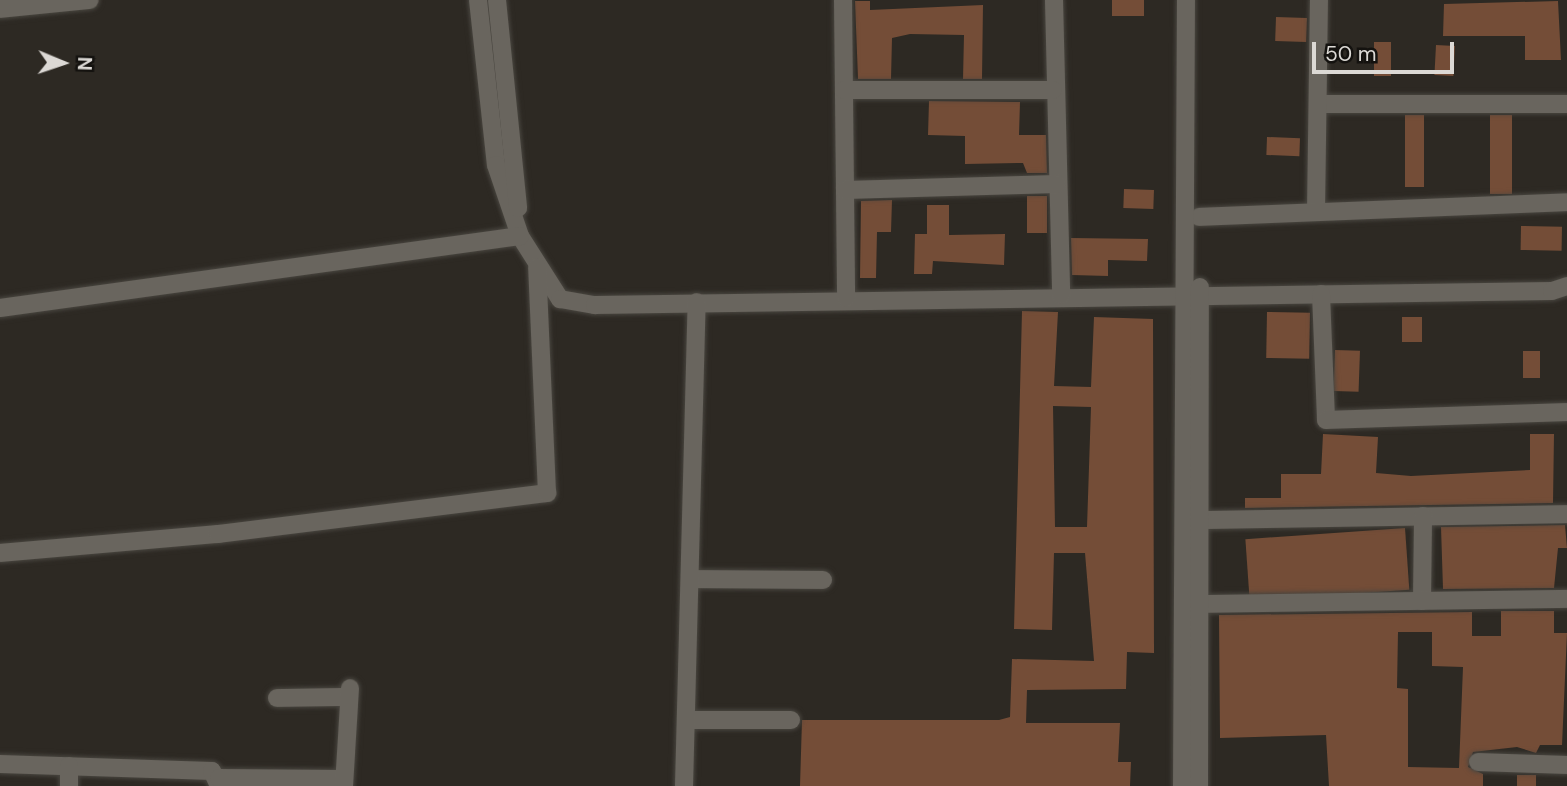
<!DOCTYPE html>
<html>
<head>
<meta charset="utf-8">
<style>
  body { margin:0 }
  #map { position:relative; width:1567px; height:786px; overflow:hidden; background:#2d2923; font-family:"DM Sans",sans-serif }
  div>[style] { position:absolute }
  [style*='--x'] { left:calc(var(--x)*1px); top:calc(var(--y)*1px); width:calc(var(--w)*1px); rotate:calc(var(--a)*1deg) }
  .building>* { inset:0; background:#744d37; transform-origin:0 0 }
  .roads { filter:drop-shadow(0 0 2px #494640) drop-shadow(0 0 2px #494640) }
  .minor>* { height:18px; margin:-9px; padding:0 9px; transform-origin:9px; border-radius:9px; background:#69655e }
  span { translate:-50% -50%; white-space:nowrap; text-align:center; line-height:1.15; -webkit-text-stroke:6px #14120f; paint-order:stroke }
  .north { position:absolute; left:28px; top:28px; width:70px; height:70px; -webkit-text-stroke:5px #14120f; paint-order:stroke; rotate:92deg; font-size:19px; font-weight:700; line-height:28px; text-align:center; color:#dcd9d5 }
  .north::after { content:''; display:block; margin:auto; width:24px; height:32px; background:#dcd9d5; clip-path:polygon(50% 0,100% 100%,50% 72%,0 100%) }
  .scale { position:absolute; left:1312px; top:42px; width:142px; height:32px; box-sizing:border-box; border:4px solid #dcd9d5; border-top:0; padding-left:9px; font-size:21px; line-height:24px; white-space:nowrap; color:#dcd9d5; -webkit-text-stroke:5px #14120f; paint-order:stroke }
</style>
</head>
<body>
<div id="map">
  <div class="building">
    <i style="left:1112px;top:0;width:32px;height:16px"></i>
    <i style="clip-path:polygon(855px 1px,870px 1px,870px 10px,983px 5px,982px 79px,963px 79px,964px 35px,910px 34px,892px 38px,891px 79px,858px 79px)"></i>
    <i style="clip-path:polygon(1558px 1px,1561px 60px,1525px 60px,1525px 36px,1443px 36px,1444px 4px)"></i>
    <i style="left:1276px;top:17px;width:31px;height:24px;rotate:2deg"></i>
    <i style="left:1374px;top:42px;width:17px;height:34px"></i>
    <i style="left:1436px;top:45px;width:19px;height:30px;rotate:3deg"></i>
    <i style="clip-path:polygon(929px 101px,1020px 102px,1019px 135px,1046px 135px,1047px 173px,1027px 173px,1023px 163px,965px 164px,965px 136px,928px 135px)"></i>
    <i style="left:1405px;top:115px;width:19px;height:72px"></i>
    <i style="left:1490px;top:115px;width:22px;height:79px"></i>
    <i style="left:1267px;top:137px;width:33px;height:18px;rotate:2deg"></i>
    <i style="left:1124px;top:189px;width:30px;height:19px;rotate:2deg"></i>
    <i style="left:1027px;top:196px;width:20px;height:37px"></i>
    <i style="clip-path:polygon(892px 200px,891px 232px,877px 232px,876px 278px,860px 278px,861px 201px)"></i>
    <i style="clip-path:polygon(927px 205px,949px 205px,949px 235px,1005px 234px,1004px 265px,933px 261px,932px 274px,914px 274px,915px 234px,927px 234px)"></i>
    <i style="left:1521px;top:226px;width:41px;height:24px;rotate:1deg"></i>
    <i style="clip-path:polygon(1071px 238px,1148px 239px,1147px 261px,1108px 260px,1108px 276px,1072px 275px)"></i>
    <i style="clip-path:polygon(evenodd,1022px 311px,1058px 312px,1054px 386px,1091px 387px,1094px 317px,1153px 319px,1154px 653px,1127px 652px,1126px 689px,1027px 690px,1026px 723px,1120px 723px,1118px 762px,1131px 762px,1130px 786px,800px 786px,802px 720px,999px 720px,1010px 717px,1012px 659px,1094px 661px,1085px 553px,1054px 553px,1052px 630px,1014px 629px,1022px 311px,1053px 406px,1091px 407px,1087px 527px,1055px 527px,1053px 406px)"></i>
    <i style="left:1267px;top:312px;width:43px;height:46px;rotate:1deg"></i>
    <i style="left:1402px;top:317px;width:20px;height:25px"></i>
    <i style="left:1335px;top:350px;width:25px;height:41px;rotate:2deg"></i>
    <i style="left:1523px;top:351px;width:17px;height:27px"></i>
    <i style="clip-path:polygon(1323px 434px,1378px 437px,1376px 473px,1411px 476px,1530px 470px,1530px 434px,1554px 434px,1553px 503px,1245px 508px,1245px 498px,1281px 498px,1281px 474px,1321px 474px)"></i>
    <i style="clip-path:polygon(1565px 525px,1567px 548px,1558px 548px,1554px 588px,1443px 589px,1441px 527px)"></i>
    <i style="left:1405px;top:528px;width:62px;height:160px;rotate:86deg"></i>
    <i style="clip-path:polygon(evenodd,1501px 611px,1554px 611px,1554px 633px,1567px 633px,1562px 745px,1540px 745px,1536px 753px,1517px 747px,1473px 752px,1468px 767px,1483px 774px,1483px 786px,1329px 786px,1326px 735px,1220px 738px,1219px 615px,1472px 612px,1472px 636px,1501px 636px,1501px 611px,1398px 632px,1432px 632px,1432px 666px,1463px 667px,1459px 768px,1408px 767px,1408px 689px,1397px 688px,1398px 632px)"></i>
    <i style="left:1517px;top:775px;width:19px;height:11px"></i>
  </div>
  <div class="roads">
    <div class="minor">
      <i style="--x:478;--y:0;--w:166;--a:83.8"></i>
      <i style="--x:496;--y:165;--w:75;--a:71.3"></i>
      <i style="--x:520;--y:236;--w:75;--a:57.6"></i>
      <i style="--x:560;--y:299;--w:36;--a:10"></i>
      <i style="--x:595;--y:305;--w:957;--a:-0.84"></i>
      <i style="--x:1552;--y:291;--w:16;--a:-18"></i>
      <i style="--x:497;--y:0;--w:209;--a:84.2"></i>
      <i style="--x:843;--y:0;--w:298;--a:89.4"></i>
      <i style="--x:1054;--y:0;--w:295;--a:88.6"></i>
      <i style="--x:0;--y:9;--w:90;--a:-5.7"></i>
      <i style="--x:844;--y:90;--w:209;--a:0"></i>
      <i style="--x:1320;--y:104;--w:247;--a:0"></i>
      <i style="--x:845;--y:190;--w:212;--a:-1.6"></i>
      <i style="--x:1316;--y:212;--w:212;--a:-89.2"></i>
      <i style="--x:1199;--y:217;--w:368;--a:-2.3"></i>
      <i style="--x:1321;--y:294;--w:126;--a:87.7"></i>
      <i style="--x:1326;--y:420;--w:241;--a:-1.9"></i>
      <i style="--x:0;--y:308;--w:525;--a:-7.88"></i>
      <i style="--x:1199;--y:520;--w:368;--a:-0.9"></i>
      <i style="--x:0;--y:553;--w:219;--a:-5"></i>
      <i style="--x:218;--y:534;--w:332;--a:-7.1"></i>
      <i style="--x:547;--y:493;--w:226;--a:-92.5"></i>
      <i style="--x:690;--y:579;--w:133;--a:0.4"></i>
      <i style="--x:1422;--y:601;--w:85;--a:-89.3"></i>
      <i style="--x:1199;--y:604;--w:368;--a:-0.8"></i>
      <i style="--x:277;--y:698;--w:72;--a:-0.8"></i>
      <i style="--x:686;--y:720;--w:105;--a:0"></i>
      <i style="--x:1478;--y:762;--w:89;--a:1.9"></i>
      <i style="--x:0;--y:764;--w:212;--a:1.9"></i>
      <i style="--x:212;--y:771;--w:17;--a:65"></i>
      <i style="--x:219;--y:778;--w:125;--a:0.5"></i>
      <i style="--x:69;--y:786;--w:20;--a:-90"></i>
      <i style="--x:344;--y:786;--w:98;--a:-86.5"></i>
      <i style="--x:684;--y:786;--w:484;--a:-88.5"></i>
      <i style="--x:1182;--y:786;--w:786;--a:-89.71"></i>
      <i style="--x:1199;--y:786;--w:499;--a:-89.9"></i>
    </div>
  </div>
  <div class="north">N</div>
  <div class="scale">50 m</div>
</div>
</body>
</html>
